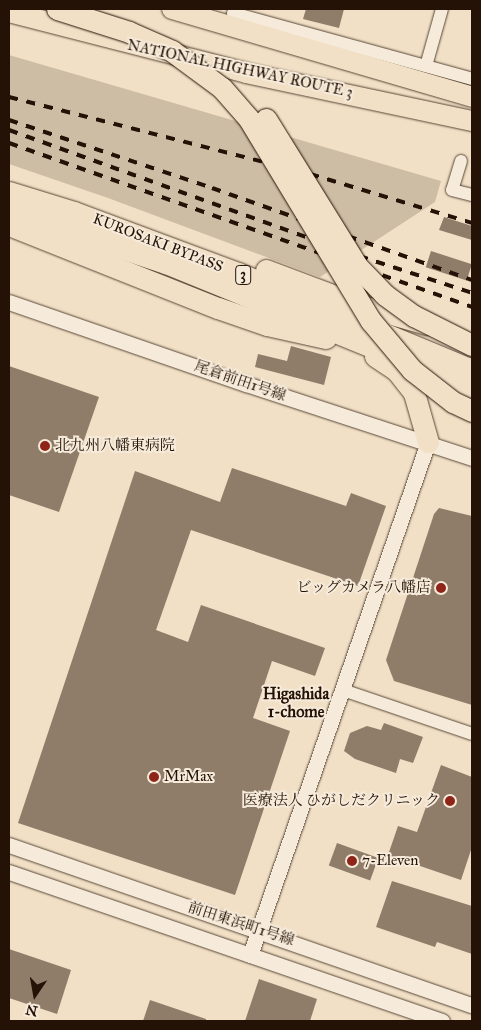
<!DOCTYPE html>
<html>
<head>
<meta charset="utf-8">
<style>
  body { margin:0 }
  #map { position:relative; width:481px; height:1030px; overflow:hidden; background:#f1e0c6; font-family:"IM FELL Great Primer","Noto Serif JP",serif }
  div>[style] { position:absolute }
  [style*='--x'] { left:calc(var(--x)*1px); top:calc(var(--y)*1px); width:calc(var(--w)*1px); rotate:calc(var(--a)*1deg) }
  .green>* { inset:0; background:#cebda5 }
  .building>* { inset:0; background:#8f7d6a; transform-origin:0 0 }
  .roads { filter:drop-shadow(0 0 1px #584636) drop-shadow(0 0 1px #584636) }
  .minor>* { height:12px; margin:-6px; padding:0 6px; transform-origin:6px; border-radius:6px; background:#f6ebda }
  .tertiary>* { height:15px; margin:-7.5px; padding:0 7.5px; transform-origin:7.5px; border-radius:7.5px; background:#f6ebda }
  .trunk>* { height:20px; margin:-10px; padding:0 10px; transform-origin:10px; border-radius:10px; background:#f1e0c6 }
  .motorway>* { height:21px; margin:-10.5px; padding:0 10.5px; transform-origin:10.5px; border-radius:10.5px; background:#f1e0c6 }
  .rail>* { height:4px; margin-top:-2px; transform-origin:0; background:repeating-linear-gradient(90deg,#251206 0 9px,transparent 0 18px) }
  .bridges { filter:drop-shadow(0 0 1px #251206) drop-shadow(0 0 1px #251206) }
  .motorway-bridge>* { height:21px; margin:-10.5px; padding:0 10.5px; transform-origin:10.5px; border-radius:10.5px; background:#f1e0c6 }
  .dots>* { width:14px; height:14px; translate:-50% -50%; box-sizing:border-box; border:2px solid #f6ebda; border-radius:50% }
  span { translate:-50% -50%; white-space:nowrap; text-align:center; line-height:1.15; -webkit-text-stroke:4px #f6ebda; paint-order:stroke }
  .shield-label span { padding:1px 4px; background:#f6ebda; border:1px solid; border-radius:4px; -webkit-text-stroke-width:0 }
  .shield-label { font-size:14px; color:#251206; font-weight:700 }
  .street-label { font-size:15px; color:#251206 }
  .poi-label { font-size:15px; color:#251206 }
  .left { translate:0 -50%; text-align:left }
  .right { translate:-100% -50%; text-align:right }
  .neighbourhood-label { font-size:16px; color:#251206; font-weight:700 }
  .frame { position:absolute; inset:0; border:10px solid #251206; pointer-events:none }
  .north { position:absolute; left:10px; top:970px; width:50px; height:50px; -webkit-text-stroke:4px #f6ebda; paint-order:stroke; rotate:192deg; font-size:14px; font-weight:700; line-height:20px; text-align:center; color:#251206 }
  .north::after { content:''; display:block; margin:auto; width:18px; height:22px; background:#251206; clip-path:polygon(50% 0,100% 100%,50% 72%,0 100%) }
</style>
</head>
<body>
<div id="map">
  <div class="green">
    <i style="clip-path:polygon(9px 55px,441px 181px,435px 202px,320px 277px,108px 198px,9px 164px)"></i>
  </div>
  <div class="building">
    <i style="clip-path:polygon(306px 9px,344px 9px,339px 28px,303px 19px)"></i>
    <i style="clip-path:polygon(444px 217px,472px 226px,472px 240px,439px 230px)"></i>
    <i style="left:431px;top:251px;width:43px;height:17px;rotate:18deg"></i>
    <i style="clip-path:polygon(291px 346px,331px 357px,324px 385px,255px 367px,258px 354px,287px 361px)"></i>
    <i style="clip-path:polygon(9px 366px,99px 397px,59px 512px,9px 495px)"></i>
    <i style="clip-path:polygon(232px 468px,346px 506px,351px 493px,386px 506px,358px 586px,191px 530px,156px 630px,188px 642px,201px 605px,325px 648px,315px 676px,272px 661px,253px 718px,290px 731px,235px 895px,18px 823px,135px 471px,220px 502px)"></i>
    <i style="clip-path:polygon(439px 508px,472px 516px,472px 705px,394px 681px,386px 660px,434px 514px)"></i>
    <i style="clip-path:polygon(384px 723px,423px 737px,413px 763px,400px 759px,396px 773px,355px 759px,344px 751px,350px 733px,367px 726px,381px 730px)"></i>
    <i style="clip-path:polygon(441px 765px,472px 777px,472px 847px,461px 880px,388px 855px,398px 826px,417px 832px)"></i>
    <i style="left:337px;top:843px;width:44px;height:24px;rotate:20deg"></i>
    <i style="clip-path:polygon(392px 881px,472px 906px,472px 954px,437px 942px,435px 947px,376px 927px)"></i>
    <i style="clip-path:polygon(9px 949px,71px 970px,57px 1014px,9px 998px)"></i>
    <i style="clip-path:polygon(259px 979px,317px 999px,310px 1021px,245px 1021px)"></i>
    <i style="clip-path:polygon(150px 1000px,206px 1019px,206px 1021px,143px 1021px)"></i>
  </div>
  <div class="roads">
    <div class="minor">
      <i style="--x:233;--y:13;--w:248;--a:15.4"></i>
      <i style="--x:426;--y:66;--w:59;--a:-74.3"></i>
      <i style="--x:461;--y:161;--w:30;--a:107"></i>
      <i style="--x:452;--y:190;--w:21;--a:14"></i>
      <i style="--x:343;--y:690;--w:136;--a:18.8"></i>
    </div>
    <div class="tertiary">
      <i style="--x:9;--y:302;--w:251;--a:19.1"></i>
      <i style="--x:246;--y:384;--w:238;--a:18.1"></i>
      <i style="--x:9;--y:845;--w:490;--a:19.1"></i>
      <i style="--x:9;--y:872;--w:458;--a:19"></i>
      <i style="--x:250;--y:955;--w:543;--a:-70.86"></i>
    </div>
    <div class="trunk">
      <i style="--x:172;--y:9;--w:313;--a:16.3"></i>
      <i style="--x:9;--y:12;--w:245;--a:14.4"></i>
      <i style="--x:246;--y:73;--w:231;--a:12"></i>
    </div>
    <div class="motorway">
      <i style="--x:9;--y:192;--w:68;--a:17.1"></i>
      <i style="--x:74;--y:212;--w:175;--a:20.4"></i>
      <i style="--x:238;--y:273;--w:253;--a:22.5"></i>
      <i style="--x:9;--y:210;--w:166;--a:18.7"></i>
      <i style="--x:166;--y:263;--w:331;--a:22.2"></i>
      <i style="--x:9;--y:225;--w:225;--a:21.7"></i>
      <i style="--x:218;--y:308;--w:52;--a:19.1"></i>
      <i style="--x:267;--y:325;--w:60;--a:12.4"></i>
      <i style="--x:266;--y:270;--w:96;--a:20.7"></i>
      <i style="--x:356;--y:304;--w:73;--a:15.9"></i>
      <i style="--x:375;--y:356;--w:27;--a:34"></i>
      <i style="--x:397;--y:371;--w:28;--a:52"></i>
      <i style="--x:414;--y:393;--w:51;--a:74.1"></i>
    </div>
  </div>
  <div class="rail">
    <i style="--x:9;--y:97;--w:311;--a:14.3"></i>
    <i style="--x:310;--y:174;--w:169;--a:16.8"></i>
    <i style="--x:9;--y:120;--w:214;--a:18.5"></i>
    <i style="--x:212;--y:188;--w:276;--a:19.5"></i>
    <i style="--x:9;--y:130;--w:372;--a:19.8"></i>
    <i style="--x:359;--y:256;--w:119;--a:18.1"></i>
    <i style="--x:9;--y:143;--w:491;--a:19.5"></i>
  </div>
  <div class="bridges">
    <div class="motorway-bridge">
      <i style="--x:57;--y:9;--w:76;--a:17.7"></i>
      <i style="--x:129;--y:32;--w:47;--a:23.8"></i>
      <i style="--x:172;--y:51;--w:62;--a:36.5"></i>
      <i style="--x:222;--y:88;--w:41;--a:48.9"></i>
      <i style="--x:249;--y:119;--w:236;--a:58.9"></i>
      <i style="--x:371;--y:321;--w:64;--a:50.1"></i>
      <i style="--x:412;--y:370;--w:52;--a:38"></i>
      <i style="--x:453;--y:402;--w:21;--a:25"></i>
      <i style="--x:266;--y:119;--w:173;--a:58.2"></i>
      <i style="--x:357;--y:266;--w:40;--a:46"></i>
      <i style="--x:385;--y:295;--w:36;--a:36"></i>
      <i style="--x:414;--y:316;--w:65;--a:26.6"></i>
    </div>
  </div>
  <div class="dots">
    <i style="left:45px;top:446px;background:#8f2418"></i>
    <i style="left:441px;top:588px;background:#8f2418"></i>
    <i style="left:154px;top:777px;background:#8f2418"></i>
    <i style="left:450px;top:801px;background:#8f2418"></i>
    <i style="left:352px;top:861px;background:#8f2418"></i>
  </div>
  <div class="shield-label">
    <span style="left:243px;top:275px">3</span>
  </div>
  <div class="street-label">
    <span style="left:240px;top:69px;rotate:12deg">NATIONAL HIGHWAY ROUTE 3</span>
    <span style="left:158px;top:243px;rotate:21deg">KUROSAKI BYPASS</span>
    <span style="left:240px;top:381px;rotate:19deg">尾倉前田1号線</span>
    <span style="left:241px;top:924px;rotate:18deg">前田東浜町1号線</span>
  </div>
  <div class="poi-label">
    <span class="left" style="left:55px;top:446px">北九州八幡東病院</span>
    <span class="right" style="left:431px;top:588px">ビッグカメラ八幡店</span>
    <span class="left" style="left:164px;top:777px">MrMax</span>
    <span class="right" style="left:440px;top:801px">医療法人 ひがしだクリニック</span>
    <span class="left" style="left:362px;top:861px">7-Eleven</span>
  </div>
  <div class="neighbourhood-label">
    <span style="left:296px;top:703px">Higashida<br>1-chome</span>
  </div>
  <div class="frame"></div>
  <div class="north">N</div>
</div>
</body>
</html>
